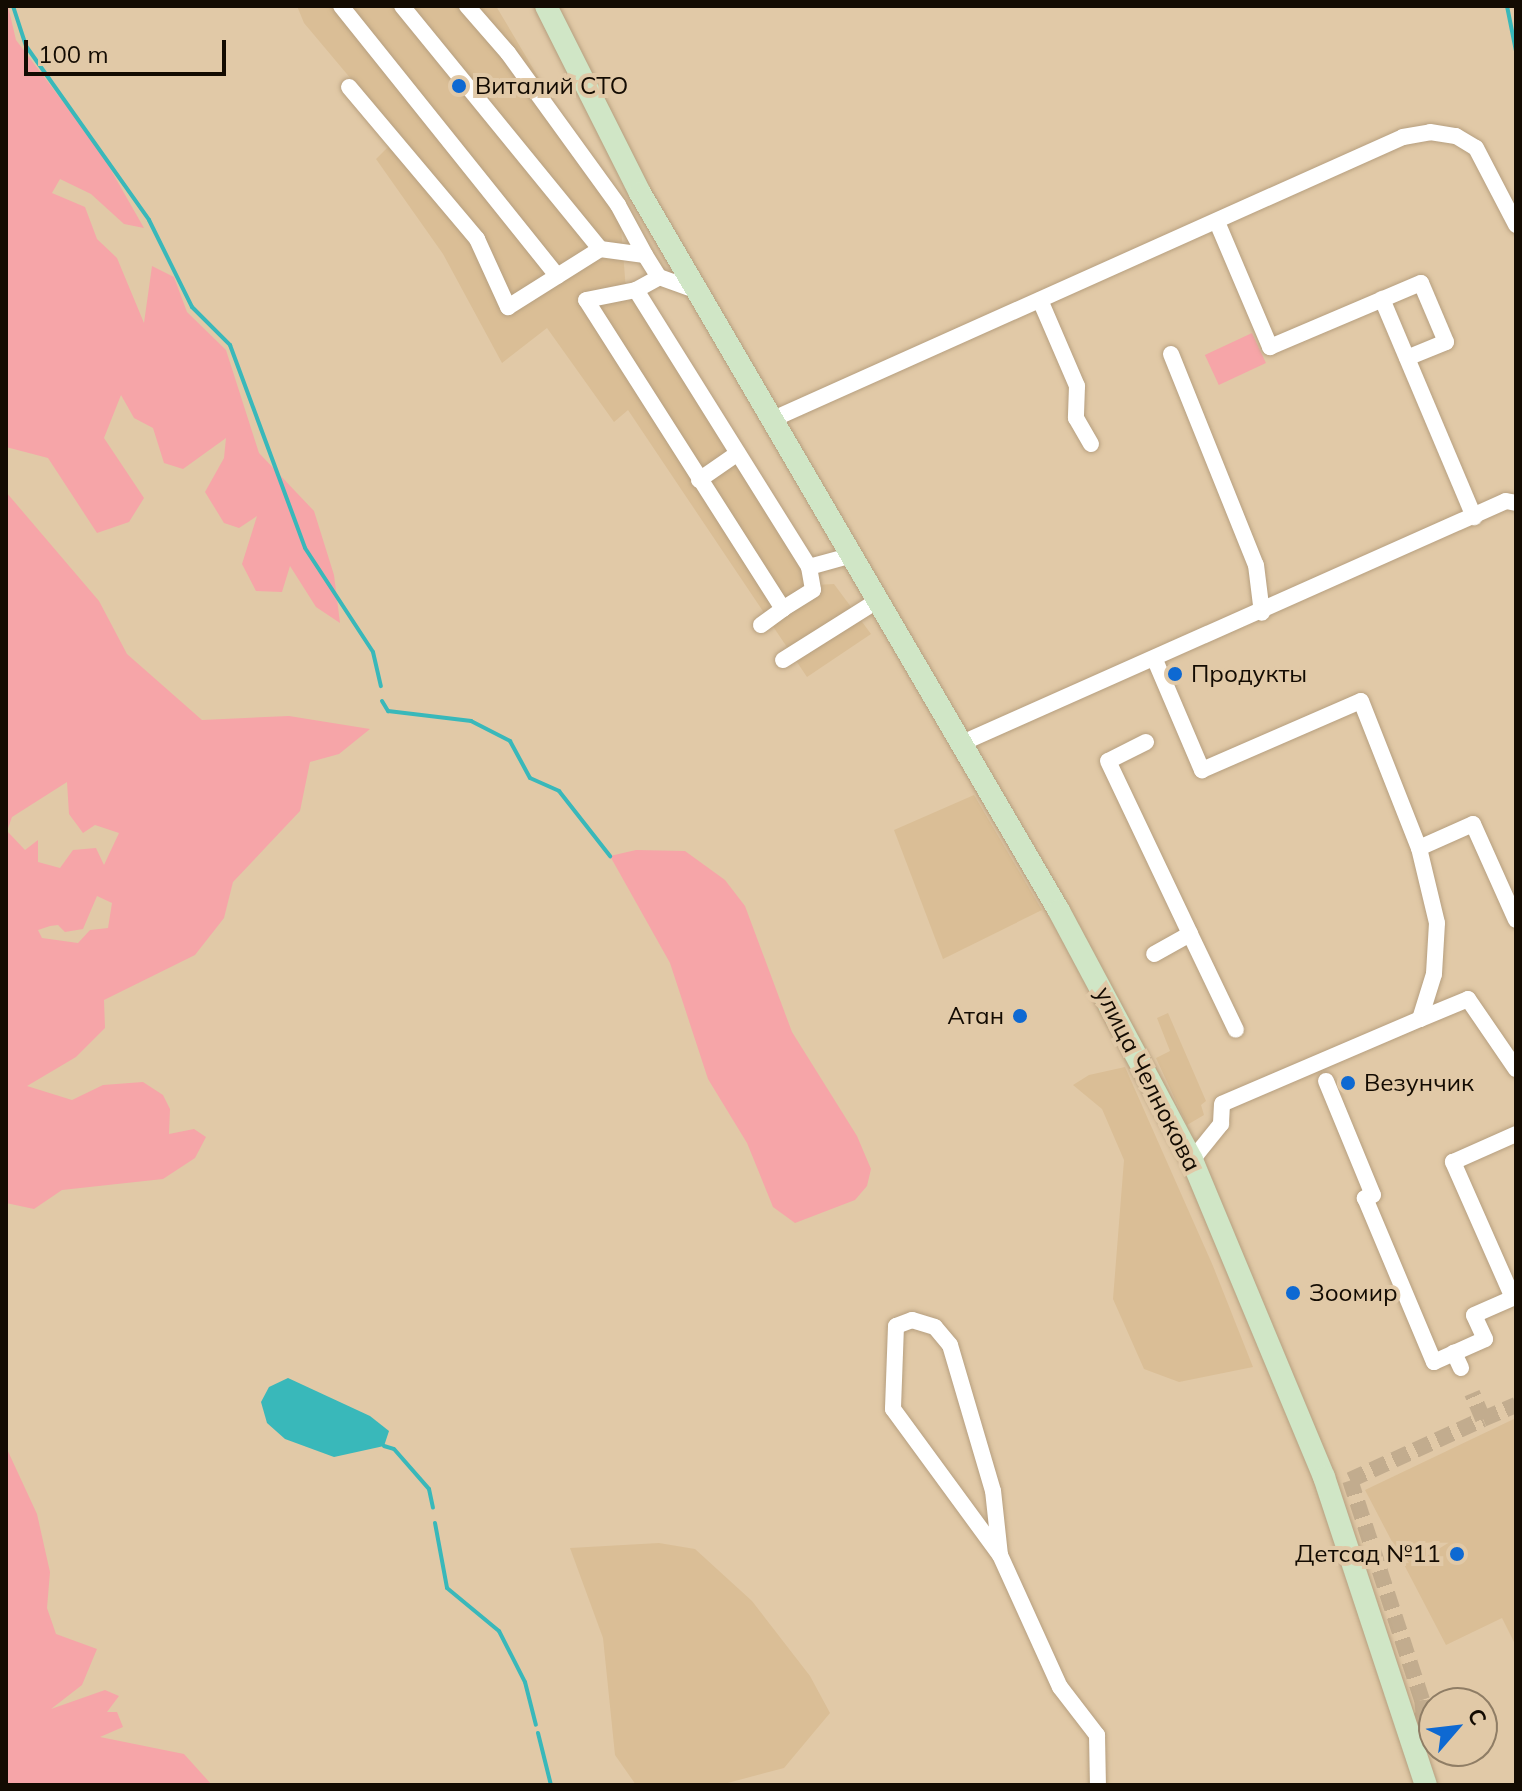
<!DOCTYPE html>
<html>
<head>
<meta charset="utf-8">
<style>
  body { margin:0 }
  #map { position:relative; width:1522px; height:1791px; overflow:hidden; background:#e1c9a7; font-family:Mulish,sans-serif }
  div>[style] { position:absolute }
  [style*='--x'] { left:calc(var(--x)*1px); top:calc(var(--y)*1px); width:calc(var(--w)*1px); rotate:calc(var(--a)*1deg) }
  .built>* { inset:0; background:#dabe96 }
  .green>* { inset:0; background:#f6a5a8; transform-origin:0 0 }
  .water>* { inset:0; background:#39b8ba }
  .stream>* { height:4px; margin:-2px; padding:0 2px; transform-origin:2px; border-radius:2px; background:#39b8ba }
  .street-tunnel>* { height:16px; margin-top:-8px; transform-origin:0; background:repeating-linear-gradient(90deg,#c2ac8e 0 16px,transparent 0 24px) }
  .roads { filter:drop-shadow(0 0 2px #b69f7f) drop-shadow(0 0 2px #b69f7f) }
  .street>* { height:16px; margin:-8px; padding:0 8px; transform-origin:8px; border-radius:8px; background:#fff }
  .secondary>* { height:22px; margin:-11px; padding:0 11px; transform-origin:11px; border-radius:11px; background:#d0e6c6 }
  .dots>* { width:22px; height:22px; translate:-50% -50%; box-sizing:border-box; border:4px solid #e1c9a7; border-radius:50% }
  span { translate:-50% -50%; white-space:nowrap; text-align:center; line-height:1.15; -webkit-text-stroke:8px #e1c9a7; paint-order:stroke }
  .poi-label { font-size:24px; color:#130b02 }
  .left { translate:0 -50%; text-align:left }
  .right { translate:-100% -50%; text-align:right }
  .street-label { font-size:24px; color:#130b02 }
  .frame { position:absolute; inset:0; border:8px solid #130b02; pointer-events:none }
  .north { position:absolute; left:1418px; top:1687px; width:80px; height:80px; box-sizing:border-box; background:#e1c9a7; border:2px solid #8f7d65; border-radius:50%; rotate:62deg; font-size:22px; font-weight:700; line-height:32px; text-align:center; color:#130b02 }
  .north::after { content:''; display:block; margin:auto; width:28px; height:36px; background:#0e69d2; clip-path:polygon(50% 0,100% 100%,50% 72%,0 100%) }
  .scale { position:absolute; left:24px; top:40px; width:202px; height:36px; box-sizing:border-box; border:4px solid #130b02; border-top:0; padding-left:10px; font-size:24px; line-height:28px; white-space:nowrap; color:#130b02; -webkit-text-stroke:6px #e1c9a7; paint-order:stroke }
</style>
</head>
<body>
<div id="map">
  <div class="built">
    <i style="clip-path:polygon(297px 6px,496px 6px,620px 215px,626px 290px,816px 585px,834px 584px,871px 634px,807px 677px,628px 410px,614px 422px,547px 328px,502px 363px,443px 254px,376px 159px,399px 136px,304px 23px)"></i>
    <i style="clip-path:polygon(974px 795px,1042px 910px,943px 959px,894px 830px)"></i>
    <i style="clip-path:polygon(1168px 1013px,1206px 1101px,1201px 1105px,1204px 1115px,1187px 1125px,1156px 1058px,1170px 1051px,1157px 1018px)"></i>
    <i style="clip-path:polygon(1125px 1067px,1213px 1266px,1253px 1367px,1179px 1382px,1144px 1369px,1113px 1299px,1124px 1160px,1102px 1109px,1073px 1085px,1089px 1075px)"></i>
    <i style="clip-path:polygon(1516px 1418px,1516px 1646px,1502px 1618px,1446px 1645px,1365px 1490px)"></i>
    <i style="clip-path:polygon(659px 1543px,695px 1549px,752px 1601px,810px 1676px,830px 1713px,784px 1768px,720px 1785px,636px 1785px,615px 1755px,603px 1638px,570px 1548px)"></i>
  </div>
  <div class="green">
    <i style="clip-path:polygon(8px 6px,16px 40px,99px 149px,144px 228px,124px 224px,91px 194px,60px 179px,52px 193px,85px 207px,97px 239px,117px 258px,144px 323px,152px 266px,174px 277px,187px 312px,226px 350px,259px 453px,314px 511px,334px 575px,340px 623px,316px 607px,290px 566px,282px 592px,256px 591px,242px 564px,257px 516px,239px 528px,224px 523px,205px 492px,224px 458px,226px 438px,183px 469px,164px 463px,153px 428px,134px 418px,121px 395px,104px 438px,144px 498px,129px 522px,97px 533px,48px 458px,6px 447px)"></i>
    <i style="left:1252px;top:333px;width:33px;height:52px;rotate:65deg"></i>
    <i style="clip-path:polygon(evenodd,6px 492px,99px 601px,127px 654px,202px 720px,289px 716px,370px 729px,339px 754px,310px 762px,300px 811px,233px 882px,224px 918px,195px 955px,104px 1000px,105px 1028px,76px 1057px,27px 1086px,72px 1100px,103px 1085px,143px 1082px,163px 1095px,170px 1109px,169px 1134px,194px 1129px,206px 1137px,195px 1158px,163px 1179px,62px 1190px,34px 1209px,6px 1203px,6px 492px,67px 782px,69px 814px,83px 833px,95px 825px,119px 833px,104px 865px,96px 848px,73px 850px,60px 868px,38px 862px,38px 840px,25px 850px,7px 831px,12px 817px,67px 782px,6px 492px,97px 896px,112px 903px,108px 928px,90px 930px,78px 943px,42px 938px,38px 930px,50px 926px,58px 925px,65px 932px,83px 929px,97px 896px)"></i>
    <i style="clip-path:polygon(636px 850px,685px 851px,725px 880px,745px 906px,792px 1032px,857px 1136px,871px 1169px,867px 1186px,855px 1200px,795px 1223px,773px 1207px,747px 1143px,708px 1079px,670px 963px,610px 856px)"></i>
    <i style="clip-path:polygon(6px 1447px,37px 1514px,50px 1572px,47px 1608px,56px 1634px,97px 1649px,82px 1685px,51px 1709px,105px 1690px,119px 1696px,107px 1712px,117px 1712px,123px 1727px,100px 1737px,184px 1754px,212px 1785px,6px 1785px)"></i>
  </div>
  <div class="water">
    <i style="clip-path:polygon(288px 1378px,370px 1416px,389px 1431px,384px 1446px,334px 1457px,285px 1439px,267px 1423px,261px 1402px,269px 1387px)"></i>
  </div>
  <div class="stream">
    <i style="--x:13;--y:6;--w:42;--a:72"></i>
    <i style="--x:26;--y:46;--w:213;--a:54.7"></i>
    <i style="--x:149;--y:220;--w:97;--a:63.7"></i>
    <i style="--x:192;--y:307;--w:54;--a:45"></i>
    <i style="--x:230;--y:345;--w:216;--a:69.7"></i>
    <i style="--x:305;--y:548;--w:124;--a:56.8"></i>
    <i style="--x:373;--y:652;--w:35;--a:77"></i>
    <i style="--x:1507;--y:6;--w:46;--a:78.7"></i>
    <i style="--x:382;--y:701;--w:12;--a:59"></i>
    <i style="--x:388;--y:711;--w:84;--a:6.9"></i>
    <i style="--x:471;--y:721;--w:44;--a:27.1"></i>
    <i style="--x:510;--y:741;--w:42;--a:61.6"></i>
    <i style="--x:530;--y:778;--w:32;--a:24"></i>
    <i style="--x:559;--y:791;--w:83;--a:51.9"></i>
    <i style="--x:384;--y:1446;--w:10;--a:17"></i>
    <i style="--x:394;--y:1449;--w:53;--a:48.8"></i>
    <i style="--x:429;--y:1489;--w:19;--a:78"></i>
    <i style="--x:435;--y:1523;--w:66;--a:79.5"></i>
    <i style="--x:447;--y:1588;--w:67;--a:39.6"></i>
    <i style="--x:499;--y:1631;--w:57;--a:63"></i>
    <i style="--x:525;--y:1682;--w:44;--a:75.7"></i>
    <i style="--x:538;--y:1733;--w:54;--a:76"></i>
  </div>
  <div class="street-tunnel">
    <i style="--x:1483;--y:1419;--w:36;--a:-23"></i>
    <i style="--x:1409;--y:1728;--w:19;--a:-39"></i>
    <i style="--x:1424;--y:1716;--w:16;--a:-97"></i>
    <i style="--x:1422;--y:1700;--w:231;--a:-108.1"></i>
    <i style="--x:1350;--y:1480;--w:146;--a:-24.6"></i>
    <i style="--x:1483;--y:1419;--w:28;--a:-113"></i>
  </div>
  <div class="roads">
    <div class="street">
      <i style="--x:341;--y:6;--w:346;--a:51.3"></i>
      <i style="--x:402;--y:6;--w:313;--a:50.8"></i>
      <i style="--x:467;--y:6;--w:62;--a:48.9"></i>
      <i style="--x:508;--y:53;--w:188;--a:54.1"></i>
      <i style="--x:618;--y:205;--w:57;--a:61.6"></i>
      <i style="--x:349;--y:87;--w:199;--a:49.9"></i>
      <i style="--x:477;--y:239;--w:75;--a:65.5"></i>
      <i style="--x:508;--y:307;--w:109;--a:-32.2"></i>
      <i style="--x:600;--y:249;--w:45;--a:7.6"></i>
      <i style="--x:645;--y:255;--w:26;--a:58"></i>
      <i style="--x:659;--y:277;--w:45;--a:19.7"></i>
      <i style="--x:1217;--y:222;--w:136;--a:67"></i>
      <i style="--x:1270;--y:347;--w:164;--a:-23"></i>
      <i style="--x:1421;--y:283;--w:64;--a:67"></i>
      <i style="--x:1446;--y:342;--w:42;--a:157.7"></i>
      <i style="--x:636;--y:290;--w:327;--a:58"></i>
      <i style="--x:809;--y:567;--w:23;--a:80"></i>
      <i style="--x:813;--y:590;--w:36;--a:148"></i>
      <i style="--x:783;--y:609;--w:366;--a:-122.5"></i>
      <i style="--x:586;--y:300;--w:51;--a:-11.3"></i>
      <i style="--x:636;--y:290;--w:26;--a:-29"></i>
      <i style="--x:1382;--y:299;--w:237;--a:67.1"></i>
      <i style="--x:1040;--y:300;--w:94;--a:66.7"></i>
      <i style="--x:1077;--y:386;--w:32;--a:92"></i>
      <i style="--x:1076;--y:418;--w:30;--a:60"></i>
      <i style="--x:1171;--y:354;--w:227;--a:68.1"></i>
      <i style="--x:1256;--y:565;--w:48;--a:82.9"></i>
      <i style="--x:771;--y:420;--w:692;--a:-24.12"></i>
      <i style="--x:1403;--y:137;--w:27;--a:-10"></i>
      <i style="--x:1430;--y:132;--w:26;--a:9"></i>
      <i style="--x:1456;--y:136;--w:23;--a:31"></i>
      <i style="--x:1476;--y:148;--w:87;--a:62.5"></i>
      <i style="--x:699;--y:480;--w:47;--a:-34.7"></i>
      <i style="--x:809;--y:567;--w:41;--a:-15.4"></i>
      <i style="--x:761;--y:625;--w:27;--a:-36"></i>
      <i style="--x:783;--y:660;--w:109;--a:-32.2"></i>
      <i style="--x:1155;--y:660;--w:120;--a:66.9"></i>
      <i style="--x:1202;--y:770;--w:173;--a:-23.5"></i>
      <i style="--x:1361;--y:701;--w:158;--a:68.5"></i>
      <i style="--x:1419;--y:848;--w:77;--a:76.5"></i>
      <i style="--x:1437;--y:923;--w:51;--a:93.4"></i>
      <i style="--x:1434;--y:974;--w:47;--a:107.3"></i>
      <i style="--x:1420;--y:1019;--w:215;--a:156.8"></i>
      <i style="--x:1222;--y:1104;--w:20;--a:93"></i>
      <i style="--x:1221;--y:1124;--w:46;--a:128.9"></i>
      <i style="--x:1146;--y:742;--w:42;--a:153.4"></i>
      <i style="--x:1108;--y:761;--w:191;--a:64.6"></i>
      <i style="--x:1190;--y:934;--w:41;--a:150.9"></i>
      <i style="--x:962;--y:743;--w:595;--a:-23.98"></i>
      <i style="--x:1506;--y:501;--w:10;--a:11"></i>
      <i style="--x:1419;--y:848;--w:59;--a:-24"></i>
      <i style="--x:1473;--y:824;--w:105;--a:65.9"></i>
      <i style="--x:1190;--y:934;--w:106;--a:64.4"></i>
      <i style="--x:1420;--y:1019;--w:52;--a:-22.6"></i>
      <i style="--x:1468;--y:999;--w:85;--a:55.6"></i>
      <i style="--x:1326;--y:1081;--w:123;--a:67.6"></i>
      <i style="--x:1373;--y:1195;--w:9;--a:159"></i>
      <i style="--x:1365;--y:1198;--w:178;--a:67.2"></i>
      <i style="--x:1434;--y:1362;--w:22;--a:-24"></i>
      <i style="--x:1461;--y:1368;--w:17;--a:-115"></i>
      <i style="--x:1454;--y:1353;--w:34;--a:-24"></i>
      <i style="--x:1485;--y:1339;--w:26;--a:-115"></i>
      <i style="--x:1474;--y:1315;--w:43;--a:-23.6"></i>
      <i style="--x:1513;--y:1298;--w:149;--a:-113.8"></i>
      <i style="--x:1453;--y:1162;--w:69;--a:-24"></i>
      <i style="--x:1000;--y:1555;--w:64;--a:-96.2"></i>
      <i style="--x:993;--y:1491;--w:152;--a:-106.4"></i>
      <i style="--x:950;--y:1345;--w:23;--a:-130"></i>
      <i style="--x:935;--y:1327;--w:24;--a:-163"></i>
      <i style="--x:912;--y:1320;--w:17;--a:159"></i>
      <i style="--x:896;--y:1326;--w:83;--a:92.1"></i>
      <i style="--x:893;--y:1409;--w:181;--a:53.8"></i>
      <i style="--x:1000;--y:1555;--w:145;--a:65.6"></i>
      <i style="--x:1060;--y:1687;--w:61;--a:52.4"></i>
      <i style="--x:1097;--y:1735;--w:50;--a:88.9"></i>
    </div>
    <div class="secondary">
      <i style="--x:546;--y:6;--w:209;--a:63.3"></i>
      <i style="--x:640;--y:193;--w:831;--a:59.73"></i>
      <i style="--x:1059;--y:911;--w:282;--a:61.9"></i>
      <i style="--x:1192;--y:1160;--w:343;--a:67.4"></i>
      <i style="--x:1324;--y:1477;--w:324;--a:71.7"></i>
    </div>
  </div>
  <div class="dots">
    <i style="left:459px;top:86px;background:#0e69d2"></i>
    <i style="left:1175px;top:674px;background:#0e69d2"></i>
    <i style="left:1020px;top:1016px;background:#0e69d2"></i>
    <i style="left:1348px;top:1083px;background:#0e69d2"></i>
    <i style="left:1293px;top:1293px;background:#0e69d2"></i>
    <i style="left:1457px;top:1554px;background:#0e69d2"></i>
  </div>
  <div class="poi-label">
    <span class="left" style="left:475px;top:86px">Виталий СТО</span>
    <span class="left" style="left:1191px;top:674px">Продукты</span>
    <span class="right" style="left:1004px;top:1016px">Атан</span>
    <span class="left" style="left:1364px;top:1083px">Везунчик</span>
    <span class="left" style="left:1309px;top:1293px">Зоомир</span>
    <span class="right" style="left:1441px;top:1554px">Детсад №11</span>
  </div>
  <div class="street-label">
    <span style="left:1148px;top:1079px;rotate:63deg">улица Челнокова</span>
  </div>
  <div class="frame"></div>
  <div class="north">С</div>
  <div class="scale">100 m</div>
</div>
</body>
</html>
